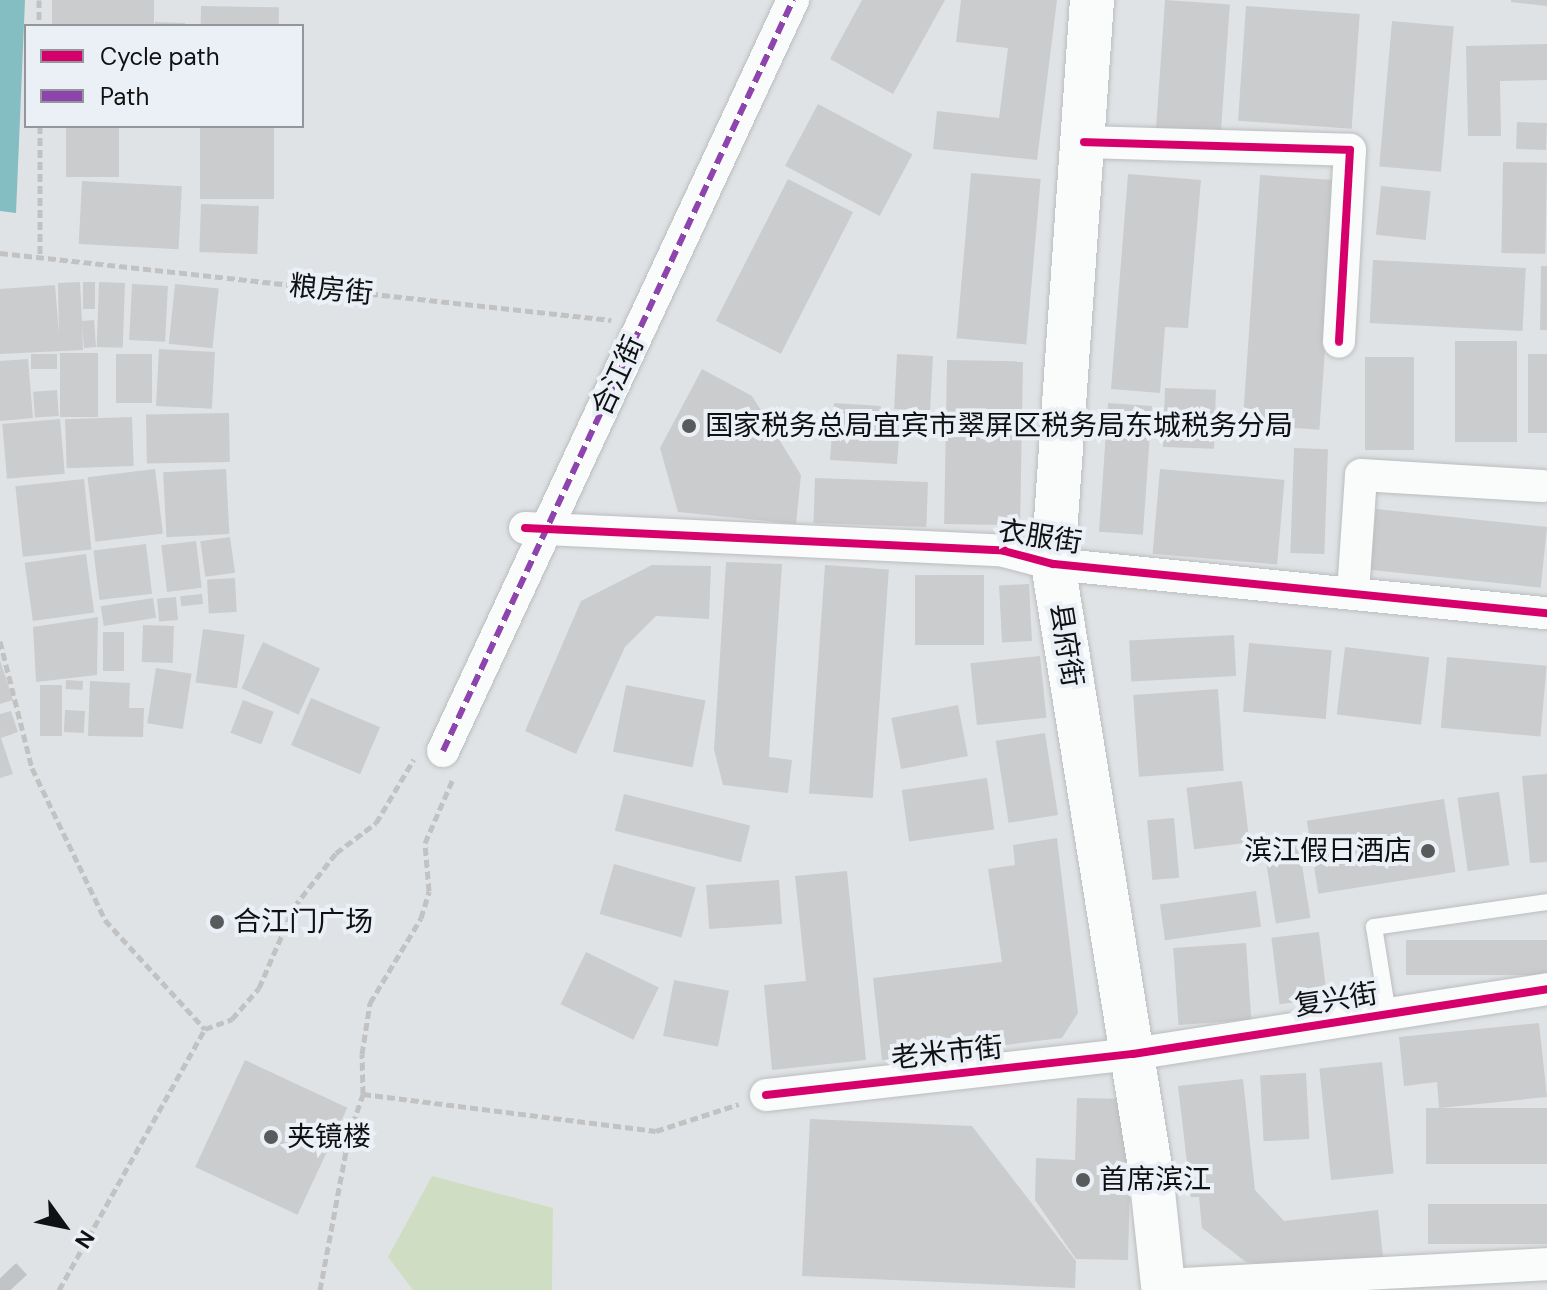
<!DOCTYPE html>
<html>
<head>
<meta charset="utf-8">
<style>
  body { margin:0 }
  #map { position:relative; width:1547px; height:1290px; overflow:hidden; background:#e0e3e5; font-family:"DM Sans","Noto Sans SC",sans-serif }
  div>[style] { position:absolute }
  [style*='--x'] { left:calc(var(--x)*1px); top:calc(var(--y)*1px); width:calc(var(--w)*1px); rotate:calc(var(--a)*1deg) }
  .green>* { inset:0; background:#cfdec2 }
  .water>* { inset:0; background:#85bec2 }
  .building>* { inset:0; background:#caccce; transform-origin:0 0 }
  .secondary-tunnel>* { height:44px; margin-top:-22px; transform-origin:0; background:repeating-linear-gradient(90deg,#c1c4c6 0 44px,transparent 0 66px) }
  .path>* { height:5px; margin-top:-2.5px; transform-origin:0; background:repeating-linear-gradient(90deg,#c2c2c2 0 8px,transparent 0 12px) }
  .roads { filter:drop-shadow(0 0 2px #bbbdbf) drop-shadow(0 0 2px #bbbdbf) }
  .lane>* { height:16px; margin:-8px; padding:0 8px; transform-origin:8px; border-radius:8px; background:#fafbfb }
  .street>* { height:32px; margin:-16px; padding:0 16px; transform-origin:16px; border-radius:16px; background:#fafbfb }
  .secondary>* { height:44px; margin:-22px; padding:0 22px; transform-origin:22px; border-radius:22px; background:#fafbfb }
  .quiet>* { height:6px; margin-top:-3px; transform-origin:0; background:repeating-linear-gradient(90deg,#8e44ad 0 12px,transparent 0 18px) }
  .cycleway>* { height:8px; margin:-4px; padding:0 4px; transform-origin:4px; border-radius:4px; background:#d6006c }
  .dots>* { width:22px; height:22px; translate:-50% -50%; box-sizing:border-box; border:4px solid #ebf0f6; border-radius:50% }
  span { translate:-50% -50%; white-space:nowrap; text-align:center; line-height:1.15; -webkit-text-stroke:8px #ebf0f6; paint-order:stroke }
  .street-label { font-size:28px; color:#101113 }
  .poi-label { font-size:28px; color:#101113 }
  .left { translate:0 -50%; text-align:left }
  .right { translate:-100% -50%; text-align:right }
  .legend { position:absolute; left:24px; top:24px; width:280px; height:104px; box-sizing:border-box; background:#ebf0f6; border:2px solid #93979b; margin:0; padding:10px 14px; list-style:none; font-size:24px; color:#101113 }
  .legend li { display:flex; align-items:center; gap:16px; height:40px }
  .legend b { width:40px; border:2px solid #93979b }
  .north { position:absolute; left:24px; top:1186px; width:80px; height:80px; -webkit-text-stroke:6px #ebf0f6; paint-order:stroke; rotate:123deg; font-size:22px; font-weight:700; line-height:32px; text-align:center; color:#101113 }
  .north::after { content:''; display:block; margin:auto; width:28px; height:36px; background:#101113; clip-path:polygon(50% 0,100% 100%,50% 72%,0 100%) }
</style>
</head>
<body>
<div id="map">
  <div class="green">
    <i style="clip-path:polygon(432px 1176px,553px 1208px,552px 1290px,413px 1290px,388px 1257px)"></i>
  </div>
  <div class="water">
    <i style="clip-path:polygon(0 0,25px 0,16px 213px,0 211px)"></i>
  </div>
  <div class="building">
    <i style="left:52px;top:0;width:102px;height:26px"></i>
    <i style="clip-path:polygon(862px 0,945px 0,893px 94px,830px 59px)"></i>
    <i style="clip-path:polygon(961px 0,1057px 0,1037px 160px,933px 149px,937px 111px,999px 118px,1008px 48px,956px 42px)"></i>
    <i style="left:1165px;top:0;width:65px;height:134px;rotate:4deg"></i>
    <i style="clip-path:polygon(1511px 0,1547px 0,1547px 6px,1511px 2px)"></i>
    <i style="left:201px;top:6px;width:78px;height:20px;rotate:1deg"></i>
    <i style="left:1246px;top:6px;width:114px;height:115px;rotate:4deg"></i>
    <i style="left:1392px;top:21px;width:62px;height:146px;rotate:5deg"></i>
    <i style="clip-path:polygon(155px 22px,185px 23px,185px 26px,155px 26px)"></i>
    <i style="clip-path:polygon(1547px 44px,1547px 80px,1500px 81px,1501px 136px,1468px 136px,1466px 46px)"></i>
    <i style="left:818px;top:104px;width:107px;height:70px;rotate:28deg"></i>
    <i style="left:1517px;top:122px;width:30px;height:27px;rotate:2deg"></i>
    <i style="left:66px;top:126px;width:53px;height:51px"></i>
    <i style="left:200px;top:126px;width:74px;height:73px"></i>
    <i style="left:1503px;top:162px;width:44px;height:91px;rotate:1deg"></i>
    <i style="left:971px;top:173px;width:70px;height:166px;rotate:5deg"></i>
    <i style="clip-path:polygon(1128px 174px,1201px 180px,1188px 328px,1165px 327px,1160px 393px,1111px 389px)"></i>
    <i style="left:1260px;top:175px;width:77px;height:250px;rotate:4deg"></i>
    <i style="left:788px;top:179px;width:73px;height:159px;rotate:27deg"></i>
    <i style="left:82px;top:181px;width:100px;height:63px;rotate:3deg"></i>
    <i style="left:1381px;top:186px;width:50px;height:49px;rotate:6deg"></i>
    <i style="left:201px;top:204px;width:58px;height:48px;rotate:2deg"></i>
    <i style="left:1373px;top:260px;width:153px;height:63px;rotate:3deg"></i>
    <i style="clip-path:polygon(1541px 266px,1547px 266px,1547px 330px,1540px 330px)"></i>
    <i style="clip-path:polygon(80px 282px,82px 321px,94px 320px,96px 347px,84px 348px,82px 325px,83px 350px,0 354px,0 289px,55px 285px,59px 334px,58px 283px)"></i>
    <i style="left:83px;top:282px;width:12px;height:27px"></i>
    <i style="left:99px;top:282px;width:26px;height:65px;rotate:2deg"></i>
    <i style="left:132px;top:284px;width:36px;height:56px;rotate:3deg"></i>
    <i style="left:175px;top:284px;width:44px;height:60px;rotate:6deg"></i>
    <i style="left:1455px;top:341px;width:62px;height:101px"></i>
    <i style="left:159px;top:349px;width:56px;height:57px;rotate:3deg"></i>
    <i style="left:60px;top:353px;width:38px;height:64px"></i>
    <i style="left:31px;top:354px;width:26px;height:15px"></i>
    <i style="left:116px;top:354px;width:36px;height:49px"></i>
    <i style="left:897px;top:354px;width:36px;height:55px;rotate:3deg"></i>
    <i style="left:1547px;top:354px;width:79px;height:19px;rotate:90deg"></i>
    <i style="left:1365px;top:357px;width:49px;height:93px"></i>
    <i style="clip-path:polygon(28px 359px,33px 418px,0 421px,0 361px)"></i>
    <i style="left:947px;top:360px;width:76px;height:164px;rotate:1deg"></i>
    <i style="clip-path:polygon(702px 369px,752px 396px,801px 475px,796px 524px,678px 512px,660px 448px)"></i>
    <i style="left:1165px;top:388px;width:51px;height:59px;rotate:2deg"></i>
    <i style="left:57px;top:390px;width:26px;height:24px;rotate:86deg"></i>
    <i style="clip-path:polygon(834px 403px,881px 406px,879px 423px,900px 425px,897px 464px,830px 460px)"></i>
    <i style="left:1108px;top:403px;width:44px;height:129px;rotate:4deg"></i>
    <i style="left:229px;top:413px;width:49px;height:83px;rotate:89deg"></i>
    <i style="left:132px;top:417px;width:49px;height:67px;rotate:88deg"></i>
    <i style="left:60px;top:419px;width:55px;height:58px;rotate:85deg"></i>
    <i style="left:1294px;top:448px;width:34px;height:105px;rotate:2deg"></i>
    <i style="left:155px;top:469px;width:65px;height:68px;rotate:83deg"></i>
    <i style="left:226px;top:469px;width:65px;height:63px;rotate:87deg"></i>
    <i style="left:1160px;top:469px;width:125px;height:85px;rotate:5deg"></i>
    <i style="left:815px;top:478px;width:113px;height:45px;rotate:2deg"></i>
    <i style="left:84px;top:479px;width:71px;height:69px;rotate:84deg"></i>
    <i style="left:1376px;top:509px;width:172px;height:61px;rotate:6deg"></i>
    <i style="left:230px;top:537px;width:36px;height:30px;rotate:82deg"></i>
    <i style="left:196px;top:541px;width:47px;height:35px;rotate:83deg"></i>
    <i style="left:146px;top:544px;width:50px;height:53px;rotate:83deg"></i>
    <i style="left:86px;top:554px;width:59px;height:62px;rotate:82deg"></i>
    <i style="clip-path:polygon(726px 562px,782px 564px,769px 757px,792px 760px,788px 793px,723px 785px,714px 749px)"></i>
    <i style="clip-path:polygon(652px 565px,711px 566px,709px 619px,656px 616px,625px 647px,576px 754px,525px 731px,581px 601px)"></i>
    <i style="left:825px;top:565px;width:64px;height:229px;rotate:4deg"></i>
    <i style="left:915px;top:575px;width:69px;height:70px"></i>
    <i style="left:235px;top:578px;width:34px;height:28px;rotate:87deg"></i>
    <i style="left:1029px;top:584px;width:57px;height:30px;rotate:87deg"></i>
    <i style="left:202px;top:594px;width:10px;height:22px;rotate:84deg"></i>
    <i style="left:176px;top:597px;width:23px;height:19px;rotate:85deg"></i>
    <i style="left:153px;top:598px;width:20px;height:53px;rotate:81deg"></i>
    <i style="clip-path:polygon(98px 617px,97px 675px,36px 682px,33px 627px)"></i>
    <i style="left:143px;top:625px;width:31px;height:37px;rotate:2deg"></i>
    <i style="left:203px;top:629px;width:42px;height:54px;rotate:8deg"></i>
    <i style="left:103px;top:632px;width:21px;height:39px"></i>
    <i style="left:1234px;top:635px;width:41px;height:105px;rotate:87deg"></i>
    <i style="left:263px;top:642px;width:63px;height:51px;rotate:25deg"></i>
    <i style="left:1249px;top:643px;width:83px;height:69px;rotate:5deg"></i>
    <i style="left:1345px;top:647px;width:85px;height:68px;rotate:7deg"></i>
    <i style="left:1040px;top:656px;width:62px;height:70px;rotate:84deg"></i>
    <i style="left:1447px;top:657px;width:100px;height:71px;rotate:5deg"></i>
    <i style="clip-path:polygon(0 660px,13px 700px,0 704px)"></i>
    <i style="left:156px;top:668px;width:36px;height:56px;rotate:9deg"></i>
    <i style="left:66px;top:680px;width:17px;height:9px;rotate:3deg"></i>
    <i style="clip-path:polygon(90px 681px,130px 683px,129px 708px,144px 708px,143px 737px,88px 736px)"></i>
    <i style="left:40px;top:685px;width:22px;height:51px"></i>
    <i style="left:626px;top:685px;width:81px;height:68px;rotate:11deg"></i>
    <i style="left:1218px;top:689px;width:82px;height:85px;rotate:86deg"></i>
    <i style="left:311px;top:698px;width:75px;height:51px;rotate:23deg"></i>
    <i style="left:243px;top:700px;width:33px;height:35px;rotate:21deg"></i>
    <i style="left:958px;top:705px;width:52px;height:68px;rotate:79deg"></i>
    <i style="left:65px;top:710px;width:20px;height:22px;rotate:3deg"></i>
    <i style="clip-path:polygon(11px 711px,18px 732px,1px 738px,13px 774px,0 778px,0 714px)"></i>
    <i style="left:1045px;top:733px;width:83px;height:50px;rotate:81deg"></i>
    <i style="clip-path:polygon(1547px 774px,1547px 862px,1530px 863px,1522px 776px)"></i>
    <i style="left:987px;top:778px;width:52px;height:86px;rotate:82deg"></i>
    <i style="left:1242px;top:781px;width:62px;height:56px;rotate:83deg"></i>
    <i style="left:1499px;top:792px;width:74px;height:42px;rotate:82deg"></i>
    <i style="left:624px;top:794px;width:130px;height:38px;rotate:14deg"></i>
    <i style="left:1444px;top:799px;width:74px;height:139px;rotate:81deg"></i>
    <i style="left:1174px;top:818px;width:60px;height:27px;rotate:85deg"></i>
    <i style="clip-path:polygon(1057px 838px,1078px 1013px,1062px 1038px,882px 1060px,873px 978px,1002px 962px,988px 869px,1015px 865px,1013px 845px)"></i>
    <i style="left:1299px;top:846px;width:73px;height:35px;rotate:81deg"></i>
    <i style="left:614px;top:864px;width:85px;height:52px;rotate:16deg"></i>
    <i style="clip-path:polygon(847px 871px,866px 1060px,772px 1070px,764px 985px,806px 981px,795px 876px)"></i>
    <i style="left:779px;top:880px;width:44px;height:73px;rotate:86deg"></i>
    <i style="left:1256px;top:891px;width:36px;height:97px;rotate:82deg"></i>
    <i style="left:1319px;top:932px;width:67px;height:48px;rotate:83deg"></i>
    <i style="left:1547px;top:940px;width:35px;height:141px;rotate:90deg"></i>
    <i style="left:1246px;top:943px;width:77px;height:73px;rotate:86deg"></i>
    <i style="left:586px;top:952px;width:81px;height:58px;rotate:26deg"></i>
    <i style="left:674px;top:980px;width:56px;height:57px;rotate:11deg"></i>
    <i style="clip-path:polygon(1539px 1023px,1547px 1097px,1439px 1108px,1437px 1082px,1404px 1086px,1399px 1037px)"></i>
    <i style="left:245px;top:1060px;width:113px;height:118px;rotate:25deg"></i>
    <i style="left:1382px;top:1062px;width:112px;height:63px;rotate:84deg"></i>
    <i style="left:1306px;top:1073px;width:66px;height:46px;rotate:87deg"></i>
    <i style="clip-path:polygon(1243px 1079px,1255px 1190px,1284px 1221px,1378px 1210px,1383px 1257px,1289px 1268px,1246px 1262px,1202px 1228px,1199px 1197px,1191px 1197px,1178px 1086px)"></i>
    <i style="clip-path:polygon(1077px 1098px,1132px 1099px,1128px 1260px,1076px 1259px,1035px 1200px,1036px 1158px,1075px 1160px)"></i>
    <i style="left:1547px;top:1108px;width:56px;height:121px;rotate:90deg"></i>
    <i style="clip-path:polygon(810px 1119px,972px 1126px,1076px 1261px,1075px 1288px,802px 1276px)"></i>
    <i style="left:1547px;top:1204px;width:40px;height:119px;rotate:90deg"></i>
  </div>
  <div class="secondary-tunnel">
    <i style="--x:0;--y:1278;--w:16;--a:47"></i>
  </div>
  <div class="path">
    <i style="--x:39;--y:0;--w:26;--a:90"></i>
    <i style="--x:40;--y:126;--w:132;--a:90"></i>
    <i style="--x:0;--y:253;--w:615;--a:6.26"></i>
    <i style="--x:0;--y:641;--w:131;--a:75.9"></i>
    <i style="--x:32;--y:768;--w:169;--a:64.3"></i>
    <i style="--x:105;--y:920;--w:148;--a:47.5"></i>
    <i style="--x:363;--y:1094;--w:295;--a:7.2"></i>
    <i style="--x:656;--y:1131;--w:87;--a:-18"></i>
    <i style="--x:59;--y:1290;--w:299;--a:-60.8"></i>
    <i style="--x:205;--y:1029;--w:29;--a:-20"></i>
    <i style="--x:232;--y:1019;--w:41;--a:-48.9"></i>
    <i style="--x:259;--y:988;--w:88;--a:-66.6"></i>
    <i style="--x:294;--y:907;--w:68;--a:-52.1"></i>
    <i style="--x:336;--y:853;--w:50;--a:-36.9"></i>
    <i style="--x:376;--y:823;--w:74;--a:-59.3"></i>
    <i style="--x:320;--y:1290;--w:158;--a:-79.4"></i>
    <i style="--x:349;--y:1135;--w:43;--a:-71.1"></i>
    <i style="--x:363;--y:1094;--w:40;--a:-91.4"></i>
    <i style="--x:362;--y:1054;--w:52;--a:-81.1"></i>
    <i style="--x:370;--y:1003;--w:99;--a:-59"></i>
    <i style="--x:421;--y:918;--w:28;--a:-73"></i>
    <i style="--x:429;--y:891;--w:48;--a:-94.8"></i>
    <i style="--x:425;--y:843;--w:70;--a:-66.4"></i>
  </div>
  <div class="roads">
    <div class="lane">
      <i style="--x:1388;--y:1014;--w:88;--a:-99.1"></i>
      <i style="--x:1374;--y:927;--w:175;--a:-8.2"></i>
    </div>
    <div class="street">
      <i style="--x:1084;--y:142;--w:266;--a:1.7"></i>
      <i style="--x:1350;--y:150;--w:192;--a:93.3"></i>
      <i style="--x:525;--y:528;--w:480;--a:2.7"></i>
      <i style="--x:1004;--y:551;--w:51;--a:14.9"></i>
      <i style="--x:1053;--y:564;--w:496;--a:5.7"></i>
      <i style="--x:1353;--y:593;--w:118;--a:-86.1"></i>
      <i style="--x:1361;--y:475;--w:182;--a:3.5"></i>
      <i style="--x:443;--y:751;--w:829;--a:-65.01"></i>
      <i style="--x:766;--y:1095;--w:369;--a:-6.4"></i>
      <i style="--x:1133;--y:1054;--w:419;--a:-8.9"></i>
      <i style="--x:1163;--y:1285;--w:385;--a:-3.1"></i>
    </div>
    <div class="secondary">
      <i style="--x:1092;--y:0;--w:565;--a:93.96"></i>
      <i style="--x:1053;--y:564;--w:617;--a:80.86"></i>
      <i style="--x:1151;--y:1173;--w:113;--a:83.9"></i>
    </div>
  </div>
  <div class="quiet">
    <i style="--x:443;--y:751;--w:829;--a:-65.01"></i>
  </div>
  <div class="cycleway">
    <i style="--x:1084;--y:142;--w:266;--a:1.7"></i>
    <i style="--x:1350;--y:150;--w:192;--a:93.3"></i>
    <i style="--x:525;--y:528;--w:480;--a:2.7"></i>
    <i style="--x:1004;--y:551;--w:51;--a:14.9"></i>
    <i style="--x:1053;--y:564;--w:496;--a:5.7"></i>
    <i style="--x:766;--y:1095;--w:369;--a:-6.4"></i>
    <i style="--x:1133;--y:1054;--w:419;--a:-8.9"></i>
  </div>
  <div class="dots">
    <i style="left:689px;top:426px;background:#595a5c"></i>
    <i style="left:1428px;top:851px;background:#595a5c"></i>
    <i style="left:217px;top:922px;background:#595a5c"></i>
    <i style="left:271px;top:1137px;background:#595a5c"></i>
    <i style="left:1083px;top:1180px;background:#595a5c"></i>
  </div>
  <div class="street-label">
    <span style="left:331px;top:290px;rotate:6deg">粮房街</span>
    <span style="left:618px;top:376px;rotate:-65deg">合江街</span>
    <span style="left:1040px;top:537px;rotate:9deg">衣服街</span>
    <span style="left:1066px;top:645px;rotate:81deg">县府街</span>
    <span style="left:1336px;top:1000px;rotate:-9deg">复兴街</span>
    <span style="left:947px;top:1053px;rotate:-6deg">老米市街</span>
  </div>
  <div class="poi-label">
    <span class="left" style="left:705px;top:426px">国家税务总局宜宾市翠屏区税务局东城税务分局</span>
    <span class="right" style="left:1412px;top:851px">滨江假日酒店</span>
    <span class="left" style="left:233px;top:922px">合江门广场</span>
    <span class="left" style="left:287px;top:1137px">夹镜楼</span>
    <span class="left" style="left:1099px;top:1180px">首席滨江</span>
  </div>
  <ul class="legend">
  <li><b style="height:10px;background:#d6006c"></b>Cycle path</li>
  <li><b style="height:10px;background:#8e44ad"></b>Path</li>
  </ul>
  <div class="north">N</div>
</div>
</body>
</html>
